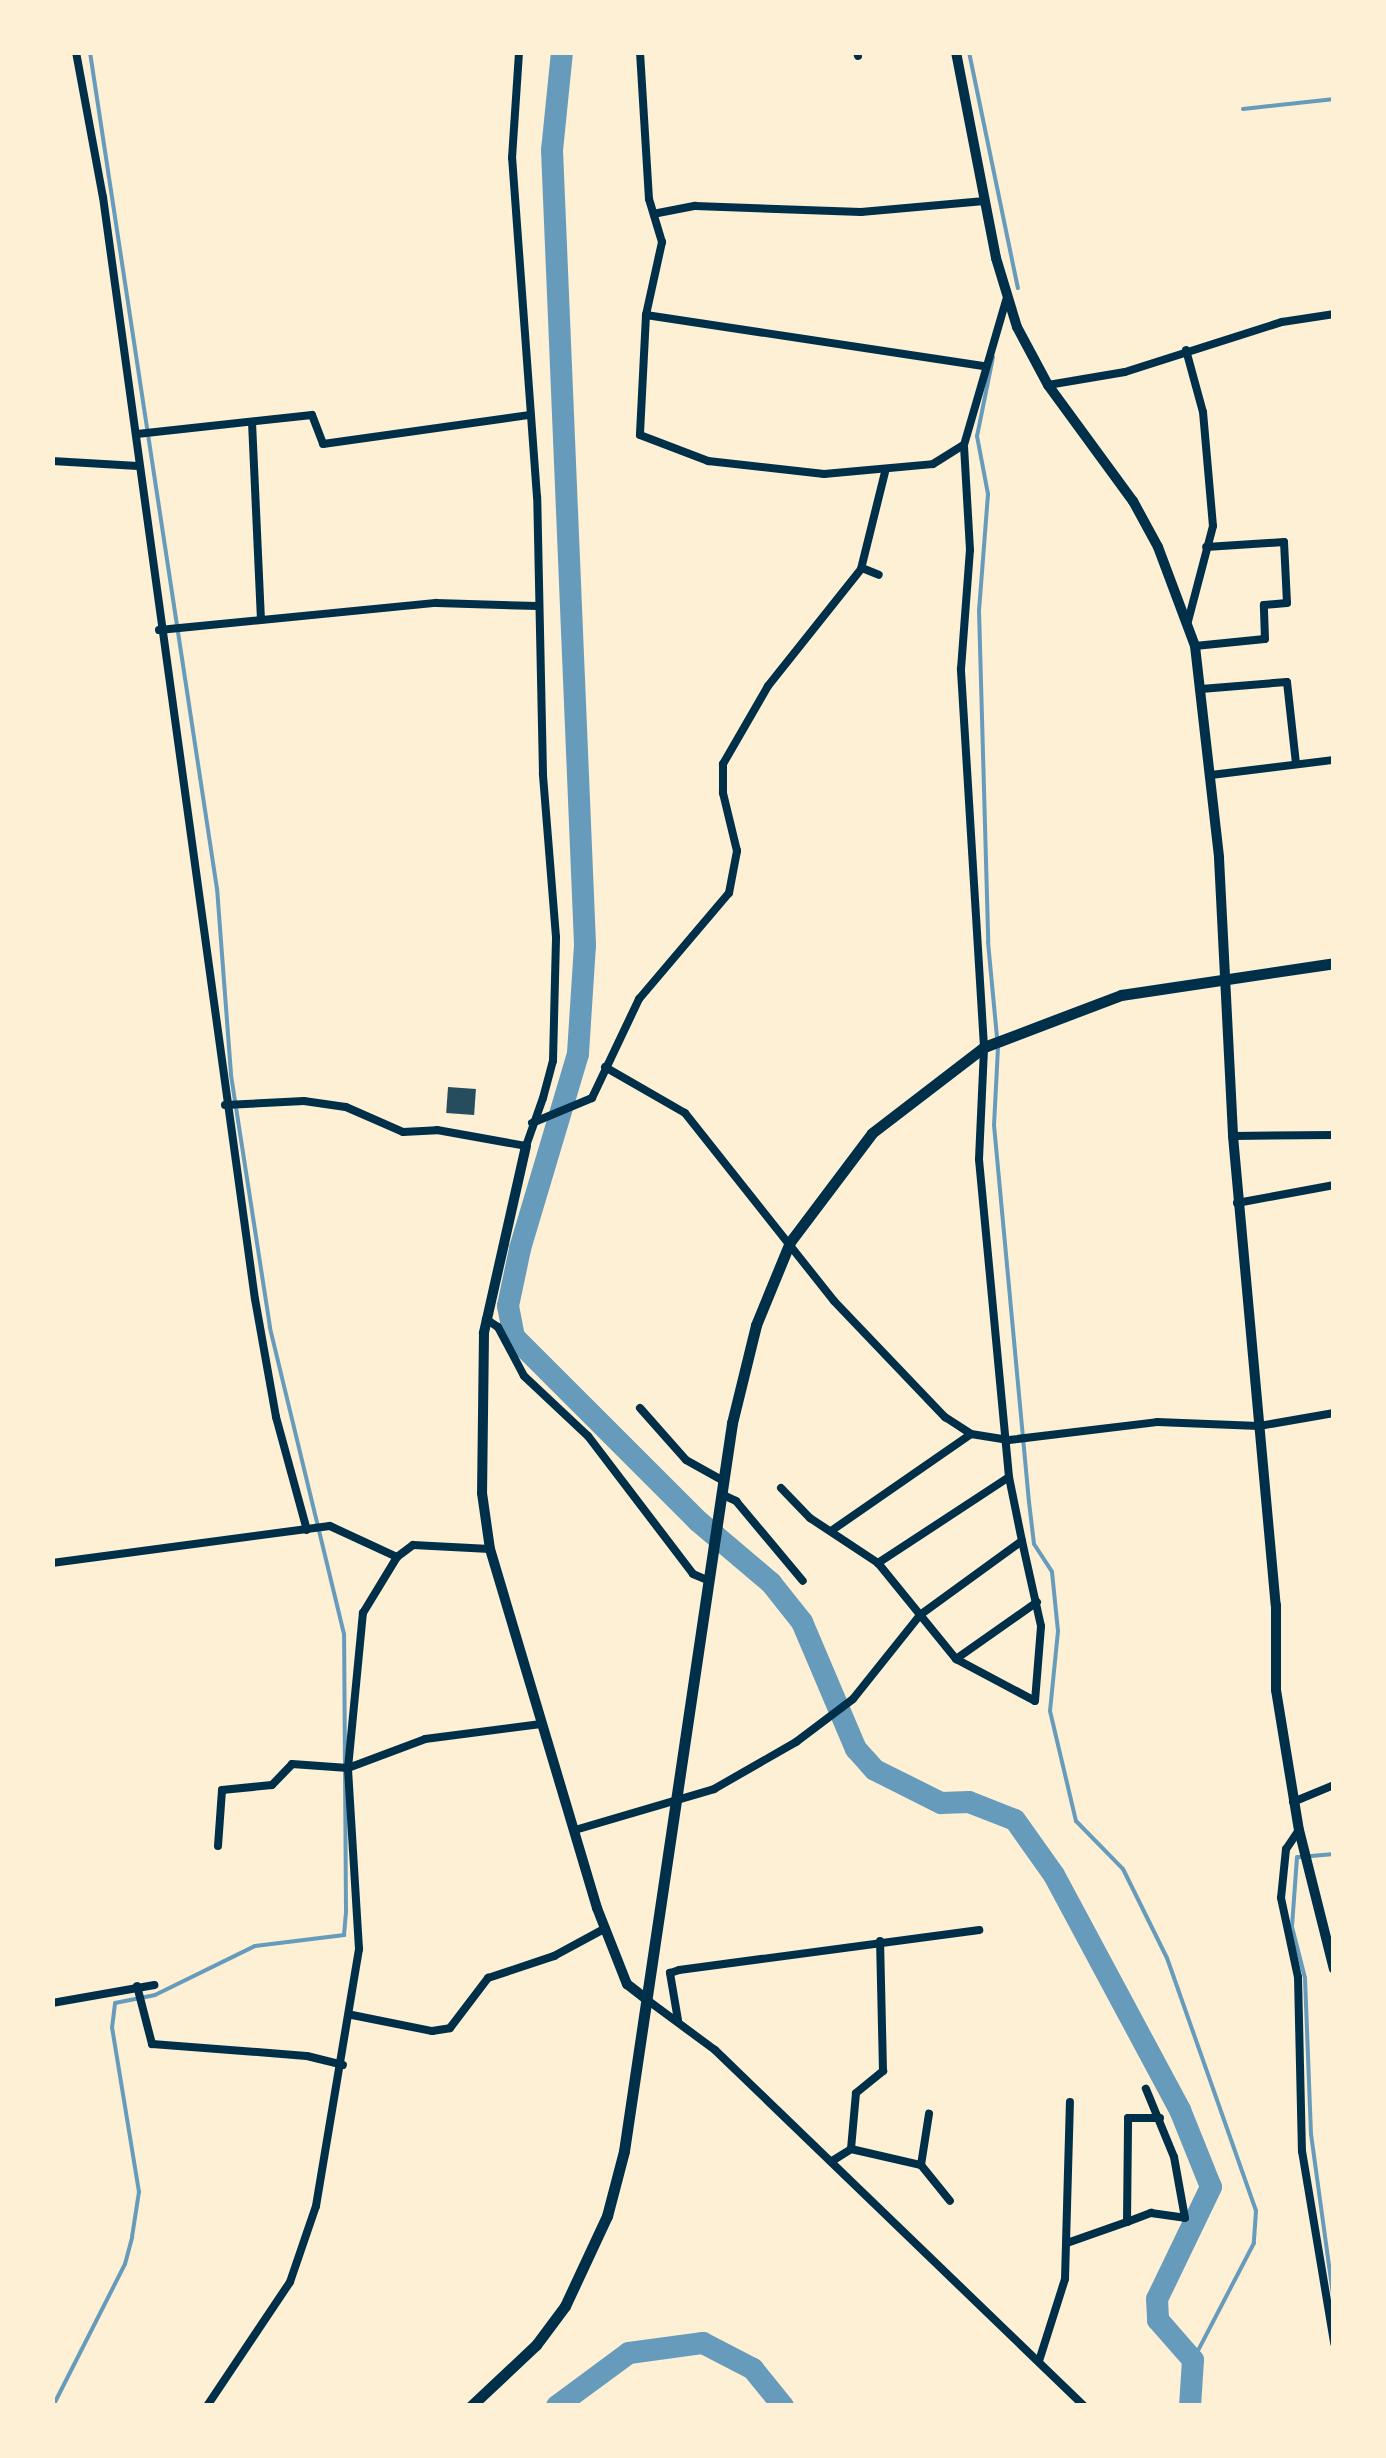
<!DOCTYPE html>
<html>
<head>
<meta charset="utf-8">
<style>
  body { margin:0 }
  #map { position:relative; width:1386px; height:2458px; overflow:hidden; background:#fdf0d5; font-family:"Libre Baskerville",serif }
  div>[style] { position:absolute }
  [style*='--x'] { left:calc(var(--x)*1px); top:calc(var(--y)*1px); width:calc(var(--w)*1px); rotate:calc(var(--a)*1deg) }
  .stream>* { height:4px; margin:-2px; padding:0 2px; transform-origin:2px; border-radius:2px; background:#669bbc }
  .river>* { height:22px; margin:-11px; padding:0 11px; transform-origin:11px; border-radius:11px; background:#669bbc }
  .building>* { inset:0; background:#264d5e; transform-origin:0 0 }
  .minor>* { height:8px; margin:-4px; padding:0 4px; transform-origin:4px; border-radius:4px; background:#003049 }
  .tertiary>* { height:10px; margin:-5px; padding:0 5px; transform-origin:5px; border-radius:5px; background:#003049 }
  .secondary>* { height:11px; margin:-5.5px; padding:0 5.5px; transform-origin:5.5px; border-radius:5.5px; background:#003049 }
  span { translate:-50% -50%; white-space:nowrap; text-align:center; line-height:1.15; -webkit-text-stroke:8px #fdf0d5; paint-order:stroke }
  .frame { position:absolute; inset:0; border:55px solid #fdf0d5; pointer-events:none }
</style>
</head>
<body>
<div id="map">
  <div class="stream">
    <i style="--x:969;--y:52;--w:241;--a:78.3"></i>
    <i style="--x:1243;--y:109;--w:92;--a:-6.3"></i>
    <i style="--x:993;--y:357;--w:81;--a:101.4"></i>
    <i style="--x:977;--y:436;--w:59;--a:79.3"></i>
    <i style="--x:988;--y:494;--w:116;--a:94.4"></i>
    <i style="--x:979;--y:610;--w:332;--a:88.4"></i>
    <i style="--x:988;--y:942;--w:96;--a:84.6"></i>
    <i style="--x:998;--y:1047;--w:78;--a:92.9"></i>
    <i style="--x:994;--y:1125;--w:379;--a:84.7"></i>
    <i style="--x:1029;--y:1502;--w:42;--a:83.2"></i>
    <i style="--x:1034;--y:1544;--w:33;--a:57"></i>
    <i style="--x:1052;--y:1572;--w:59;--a:84.2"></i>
    <i style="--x:1058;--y:1631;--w:80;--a:95.7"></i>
    <i style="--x:1050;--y:1711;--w:113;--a:76.7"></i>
    <i style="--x:1076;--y:1821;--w:67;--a:45.6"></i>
    <i style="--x:1123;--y:1869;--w:99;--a:63.7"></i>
    <i style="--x:1167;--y:1958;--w:268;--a:70.6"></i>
    <i style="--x:1256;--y:2211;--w:32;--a:94"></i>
    <i style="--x:1254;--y:2243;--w:132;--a:117.5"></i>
    <i style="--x:1334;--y:1854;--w:37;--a:175"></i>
    <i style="--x:1297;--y:1857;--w:70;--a:94.1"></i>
    <i style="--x:1292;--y:1927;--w:53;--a:75.7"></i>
    <i style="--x:1305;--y:1978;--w:156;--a:87.8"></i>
    <i style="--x:1311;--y:2134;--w:170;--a:82.2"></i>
    <i style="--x:53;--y:2406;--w:159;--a:-63.1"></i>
    <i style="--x:125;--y:2264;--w:28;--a:-75"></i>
    <i style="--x:132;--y:2237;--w:46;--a:-81.2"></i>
    <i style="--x:139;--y:2192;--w:166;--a:-99.3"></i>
    <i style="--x:112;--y:2028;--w:25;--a:-83"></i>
    <i style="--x:115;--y:2003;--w:41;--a:-11.3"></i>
    <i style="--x:155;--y:1995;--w:111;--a:-26.1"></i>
    <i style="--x:255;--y:1946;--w:90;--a:-7"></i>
    <i style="--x:344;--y:1935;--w:25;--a:-85"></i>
    <i style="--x:346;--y:1910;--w:276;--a:-90.4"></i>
    <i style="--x:344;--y:1634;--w:316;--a:-103.6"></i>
    <i style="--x:270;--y:1327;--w:256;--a:-98.8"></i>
    <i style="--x:231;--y:1074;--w:186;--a:-94.3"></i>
    <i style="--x:217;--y:889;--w:847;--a:-98.63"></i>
  </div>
  <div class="river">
    <i style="--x:562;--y:52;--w:99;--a:95.8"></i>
    <i style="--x:552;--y:150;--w:796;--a:87.62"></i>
    <i style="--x:585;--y:945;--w:109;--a:93.7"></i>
    <i style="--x:578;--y:1054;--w:203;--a:106.6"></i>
    <i style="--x:520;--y:1249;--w:58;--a:101.9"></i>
    <i style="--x:508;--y:1306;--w:32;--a:79"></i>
    <i style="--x:514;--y:1337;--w:260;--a:45"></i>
    <i style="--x:698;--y:1521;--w:96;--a:40.3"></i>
    <i style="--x:771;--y:1583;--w:50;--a:51.5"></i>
    <i style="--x:802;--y:1622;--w:138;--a:67"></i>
    <i style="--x:856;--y:1749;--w:28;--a:48"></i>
    <i style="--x:875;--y:1770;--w:74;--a:26.6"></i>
    <i style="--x:941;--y:1803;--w:28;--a:-2"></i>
    <i style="--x:969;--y:1802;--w:49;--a:21.4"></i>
    <i style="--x:1015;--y:1820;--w:67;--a:54.7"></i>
    <i style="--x:1054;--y:1875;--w:267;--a:61.8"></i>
    <i style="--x:1180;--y:2110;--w:83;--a:68.1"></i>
    <i style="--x:1211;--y:2187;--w:124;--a:115.7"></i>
    <i style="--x:1157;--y:2299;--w:21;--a:87"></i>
    <i style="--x:1158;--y:2320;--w:53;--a:48.8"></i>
    <i style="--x:1193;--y:2360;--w:46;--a:93.7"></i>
    <i style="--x:557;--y:2406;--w:89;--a:-36.4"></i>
    <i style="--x:629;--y:2353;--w:75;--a:-7.7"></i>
    <i style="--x:703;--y:2343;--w:56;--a:27.5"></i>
    <i style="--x:753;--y:2369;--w:48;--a:51"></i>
  </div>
  <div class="building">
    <i style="left:448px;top:1087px;width:28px;height:26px;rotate:4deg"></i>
  </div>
  <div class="minor">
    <i style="--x:76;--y:52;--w:147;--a:79.5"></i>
    <i style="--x:103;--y:197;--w:1112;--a:82.15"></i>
    <i style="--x:255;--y:1299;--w:120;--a:79.9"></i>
    <i style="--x:276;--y:1417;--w:117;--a:74.7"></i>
    <i style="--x:640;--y:52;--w:147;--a:86.5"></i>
    <i style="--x:649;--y:199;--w:45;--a:73.2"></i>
    <i style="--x:662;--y:242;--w:75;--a:102.4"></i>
    <i style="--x:646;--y:315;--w:120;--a:92.9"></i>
    <i style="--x:640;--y:435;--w:73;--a:20.9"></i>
    <i style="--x:708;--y:461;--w:117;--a:6.4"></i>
    <i style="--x:824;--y:474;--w:109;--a:-5.2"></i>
    <i style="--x:933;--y:464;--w:36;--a:-32"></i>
    <i style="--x:857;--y:52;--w:4;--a:76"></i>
    <i style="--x:658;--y:213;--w:38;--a:-11"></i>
    <i style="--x:695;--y:206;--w:166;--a:2.1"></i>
    <i style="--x:861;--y:212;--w:124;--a:-5.1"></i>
    <i style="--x:646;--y:315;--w:341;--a:8.6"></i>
    <i style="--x:1186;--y:350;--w:64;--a:74.7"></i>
    <i style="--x:1203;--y:412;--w:114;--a:85"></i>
    <i style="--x:1213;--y:526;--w:98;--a:104.7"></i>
    <i style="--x:1048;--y:385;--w:78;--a:-9.6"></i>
    <i style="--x:1125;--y:372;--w:165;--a:-17.7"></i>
    <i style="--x:1282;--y:322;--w:53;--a:-8.7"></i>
    <i style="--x:252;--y:422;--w:198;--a:87.4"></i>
    <i style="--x:137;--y:434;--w:176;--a:-6.2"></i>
    <i style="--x:312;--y:415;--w:31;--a:69"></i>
    <i style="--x:323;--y:444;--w:209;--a:-8"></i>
    <i style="--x:52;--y:461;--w:86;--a:3.3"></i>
    <i style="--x:862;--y:568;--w:18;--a:22"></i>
    <i style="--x:159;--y:630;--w:278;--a:-5.6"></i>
    <i style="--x:436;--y:603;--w:101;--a:1.7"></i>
    <i style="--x:1195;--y:646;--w:70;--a:-5.7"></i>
    <i style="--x:1265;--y:639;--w:34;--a:-92"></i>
    <i style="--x:1264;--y:605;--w:23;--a:-5"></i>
    <i style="--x:1287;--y:603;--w:61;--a:-92.8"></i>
    <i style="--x:1284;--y:542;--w:78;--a:176.3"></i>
    <i style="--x:1201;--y:689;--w:86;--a:-4.7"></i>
    <i style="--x:1287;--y:682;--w:82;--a:83.7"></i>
    <i style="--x:1211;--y:775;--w:124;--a:-7"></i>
    <i style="--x:605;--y:1067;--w:92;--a:29.9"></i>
    <i style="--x:685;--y:1113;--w:240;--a:51.6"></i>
    <i style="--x:834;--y:1301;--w:161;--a:46.3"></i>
    <i style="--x:945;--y:1417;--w:31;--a:33"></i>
    <i style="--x:971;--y:1434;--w:38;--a:9"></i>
    <i style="--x:1009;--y:1440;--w:149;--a:-6.9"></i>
    <i style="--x:1157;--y:1422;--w:102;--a:2.2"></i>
    <i style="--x:1259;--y:1426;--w:76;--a:-9.8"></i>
    <i style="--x:225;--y:1105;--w:79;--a:-2.9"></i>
    <i style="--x:304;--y:1101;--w:42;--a:8.1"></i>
    <i style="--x:346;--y:1107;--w:62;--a:23.7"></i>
    <i style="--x:403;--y:1132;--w:34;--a:-3"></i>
    <i style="--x:437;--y:1130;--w:90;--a:10.2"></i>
    <i style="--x:526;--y:1146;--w:51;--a:-70.5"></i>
    <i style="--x:543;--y:1098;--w:38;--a:-75"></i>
    <i style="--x:553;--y:1061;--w:124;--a:-88.6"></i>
    <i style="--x:556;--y:937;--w:164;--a:-94.6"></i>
    <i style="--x:543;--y:774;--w:277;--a:-91.2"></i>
    <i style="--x:537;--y:497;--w:340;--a:-94.2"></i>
    <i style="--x:512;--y:158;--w:106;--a:-86.2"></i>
    <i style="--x:532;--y:1123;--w:65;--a:-22.6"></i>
    <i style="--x:592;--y:1098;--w:110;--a:-64.6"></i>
    <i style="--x:639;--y:999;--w:139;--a:-49.7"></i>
    <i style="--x:729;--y:893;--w:43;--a:-79.2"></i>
    <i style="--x:737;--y:851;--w:60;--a:-103.6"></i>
    <i style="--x:723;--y:793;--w:29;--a:-90"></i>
    <i style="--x:723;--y:764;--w:90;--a:-60"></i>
    <i style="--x:768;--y:686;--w:149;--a:-51.5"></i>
    <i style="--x:861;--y:569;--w:100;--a:-76.1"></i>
    <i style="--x:1233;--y:1136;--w:101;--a:-0.6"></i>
    <i style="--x:1237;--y:1203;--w:99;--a:-10.5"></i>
    <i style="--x:486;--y:1319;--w:14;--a:34"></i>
    <i style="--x:498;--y:1327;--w:55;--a:62"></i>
    <i style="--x:524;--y:1376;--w:88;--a:43.2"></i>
    <i style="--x:588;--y:1436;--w:173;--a:52.7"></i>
    <i style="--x:693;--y:1574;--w:15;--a:23"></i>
    <i style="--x:640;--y:1408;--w:69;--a:48.5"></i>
    <i style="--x:686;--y:1460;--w:41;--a:29.1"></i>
    <i style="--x:1009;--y:1477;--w:157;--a:146.7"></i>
    <i style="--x:878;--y:1563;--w:124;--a:50.9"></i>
    <i style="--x:956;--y:1659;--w:89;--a:28"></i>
    <i style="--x:1035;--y:1701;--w:75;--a:-85.4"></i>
    <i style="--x:1041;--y:1626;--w:87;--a:-102.6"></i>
    <i style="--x:781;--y:1488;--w:42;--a:46"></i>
    <i style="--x:810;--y:1518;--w:82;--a:33.5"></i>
    <i style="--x:721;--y:1494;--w:17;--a:25"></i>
    <i style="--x:736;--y:1501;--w:104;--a:50.1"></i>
    <i style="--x:831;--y:1531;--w:170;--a:-34.7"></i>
    <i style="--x:52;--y:1563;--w:280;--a:-7.6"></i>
    <i style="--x:330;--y:1526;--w:74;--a:24.8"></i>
    <i style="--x:956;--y:1659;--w:99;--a:-35.1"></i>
    <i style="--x:1293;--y:1802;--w:44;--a:-22.5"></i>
    <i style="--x:575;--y:1830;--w:145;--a:-16.4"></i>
    <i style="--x:714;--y:1789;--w:95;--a:-29.8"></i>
    <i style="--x:796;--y:1742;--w:71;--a:-37"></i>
    <i style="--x:853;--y:1699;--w:107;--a:-51.4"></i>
    <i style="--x:920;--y:1615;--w:126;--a:-36"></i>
    <i style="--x:1022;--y:1541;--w:65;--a:-101.5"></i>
    <i style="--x:1009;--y:1477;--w:319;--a:-95.4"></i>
    <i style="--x:979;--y:1159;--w:112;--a:-87.4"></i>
    <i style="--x:984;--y:1047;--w:379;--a:-93.5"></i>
    <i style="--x:961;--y:669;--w:119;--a:-85.7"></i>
    <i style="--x:970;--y:550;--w:105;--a:-93.3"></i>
    <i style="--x:964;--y:445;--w:151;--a:-73.8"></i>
    <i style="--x:1299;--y:1830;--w:23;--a:124"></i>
    <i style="--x:1286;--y:1849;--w:49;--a:95.8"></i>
    <i style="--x:1281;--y:1898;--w:81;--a:77.9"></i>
    <i style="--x:1298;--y:1977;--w:174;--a:88.7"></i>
    <i style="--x:1302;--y:2151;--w:195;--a:80.5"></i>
    <i style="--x:218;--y:1846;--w:56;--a:-85.9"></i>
    <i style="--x:222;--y:1790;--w:50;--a:-5.7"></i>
    <i style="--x:272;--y:1785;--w:29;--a:-46"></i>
    <i style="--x:292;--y:1764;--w:56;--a:4.1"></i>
    <i style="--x:348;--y:1768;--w:82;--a:-20.6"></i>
    <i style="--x:425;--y:1739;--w:117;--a:-7.4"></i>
    <i style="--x:137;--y:1986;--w:60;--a:75.5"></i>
    <i style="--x:152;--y:2044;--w:155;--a:4.4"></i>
    <i style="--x:307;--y:2056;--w:37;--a:14"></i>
    <i style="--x:646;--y:1999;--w:86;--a:36.5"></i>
    <i style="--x:715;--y:2050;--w:513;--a:43.97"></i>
    <i style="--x:52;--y:2003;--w:104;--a:-10"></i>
    <i style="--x:352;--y:2015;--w:82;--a:11.3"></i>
    <i style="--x:432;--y:2031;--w:18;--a:-9"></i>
    <i style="--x:450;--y:2028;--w:63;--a:-52.8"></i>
    <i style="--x:488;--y:1978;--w:70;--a:-18.4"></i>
    <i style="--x:554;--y:1956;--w:57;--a:-28.4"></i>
    <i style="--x:678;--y:2020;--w:48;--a:-99.7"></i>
    <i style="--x:670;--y:1973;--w:9;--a:-18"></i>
    <i style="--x:679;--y:1970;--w:303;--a:-7.6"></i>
    <i style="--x:851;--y:2149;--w:72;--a:12.9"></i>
    <i style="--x:921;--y:2165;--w:46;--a:51.1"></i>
    <i style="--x:832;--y:2161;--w:22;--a:-32"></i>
    <i style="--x:851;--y:2149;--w:56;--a:-84.9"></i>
    <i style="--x:856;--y:2093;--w:35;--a:-39"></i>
    <i style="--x:883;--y:2071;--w:130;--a:-91.3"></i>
    <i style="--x:921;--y:2165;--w:52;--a:-81.1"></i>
    <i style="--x:1127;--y:2222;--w:26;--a:-21"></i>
    <i style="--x:1151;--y:2213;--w:34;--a:8"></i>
    <i style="--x:1185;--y:2218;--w:62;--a:-100.2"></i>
    <i style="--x:1174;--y:2157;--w:74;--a:-112.4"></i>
    <i style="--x:1067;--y:2243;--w:64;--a:-19.3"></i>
    <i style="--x:1127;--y:2222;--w:104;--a:-89.4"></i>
    <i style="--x:1128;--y:2118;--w:32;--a:0"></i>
    <i style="--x:1039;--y:2361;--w:86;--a:-72.4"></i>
    <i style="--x:1065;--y:2279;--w:177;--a:-88.4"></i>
    <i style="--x:207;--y:2406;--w:149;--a:-56.2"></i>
    <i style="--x:290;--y:2282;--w:80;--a:-71.1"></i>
    <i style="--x:316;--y:2206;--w:261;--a:-80.5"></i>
    <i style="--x:359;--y:1949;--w:181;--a:-93.5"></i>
    <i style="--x:348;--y:1768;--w:156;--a:-84.5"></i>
    <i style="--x:363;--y:1613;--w:66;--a:-58.7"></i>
    <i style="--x:397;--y:1557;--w:20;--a:-37"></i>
    <i style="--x:413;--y:1545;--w:77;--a:3"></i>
  </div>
  <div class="tertiary">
    <i style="--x:956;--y:52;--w:210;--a:79"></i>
    <i style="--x:996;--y:258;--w:72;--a:73.1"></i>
    <i style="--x:1017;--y:327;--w:66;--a:61.9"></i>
    <i style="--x:1048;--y:385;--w:144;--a:53.8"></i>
    <i style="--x:1133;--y:501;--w:52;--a:61.5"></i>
    <i style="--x:1158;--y:547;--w:106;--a:69.5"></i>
    <i style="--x:1195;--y:646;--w:213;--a:83.5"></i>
    <i style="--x:1219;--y:858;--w:278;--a:87.1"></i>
    <i style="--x:1233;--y:1136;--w:471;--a:84.8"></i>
    <i style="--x:1276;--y:1605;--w:85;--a:90"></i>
    <i style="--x:1276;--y:1690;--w:142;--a:80.7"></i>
    <i style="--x:1299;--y:1830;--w:143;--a:75.9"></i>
    <i style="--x:526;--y:1146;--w:192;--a:102.7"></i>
    <i style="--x:484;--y:1333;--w:160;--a:90.7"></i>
    <i style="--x:482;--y:1493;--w:57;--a:81.9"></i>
    <i style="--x:490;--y:1549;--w:375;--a:73.4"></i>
    <i style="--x:597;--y:1908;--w:82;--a:68.5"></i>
    <i style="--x:627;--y:1984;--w:24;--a:38"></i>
  </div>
  <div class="secondary">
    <i style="--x:471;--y:2406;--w:89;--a:-43.2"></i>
    <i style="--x:536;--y:2345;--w:49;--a:-53.4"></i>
    <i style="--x:565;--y:2306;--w:99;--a:-65"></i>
    <i style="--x:607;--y:2216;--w:67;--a:-75.3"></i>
    <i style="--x:624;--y:2151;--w:736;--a:-81.56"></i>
    <i style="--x:732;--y:1423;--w:101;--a:-76.2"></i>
    <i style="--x:756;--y:1325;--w:90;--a:-67.7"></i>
    <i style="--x:790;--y:1242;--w:136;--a:-53"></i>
    <i style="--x:872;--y:1133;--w:141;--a:-37.5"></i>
    <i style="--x:984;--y:1047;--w:147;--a:-20.8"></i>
    <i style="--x:1121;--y:995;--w:215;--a:-8.5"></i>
  </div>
  <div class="frame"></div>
</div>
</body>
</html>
